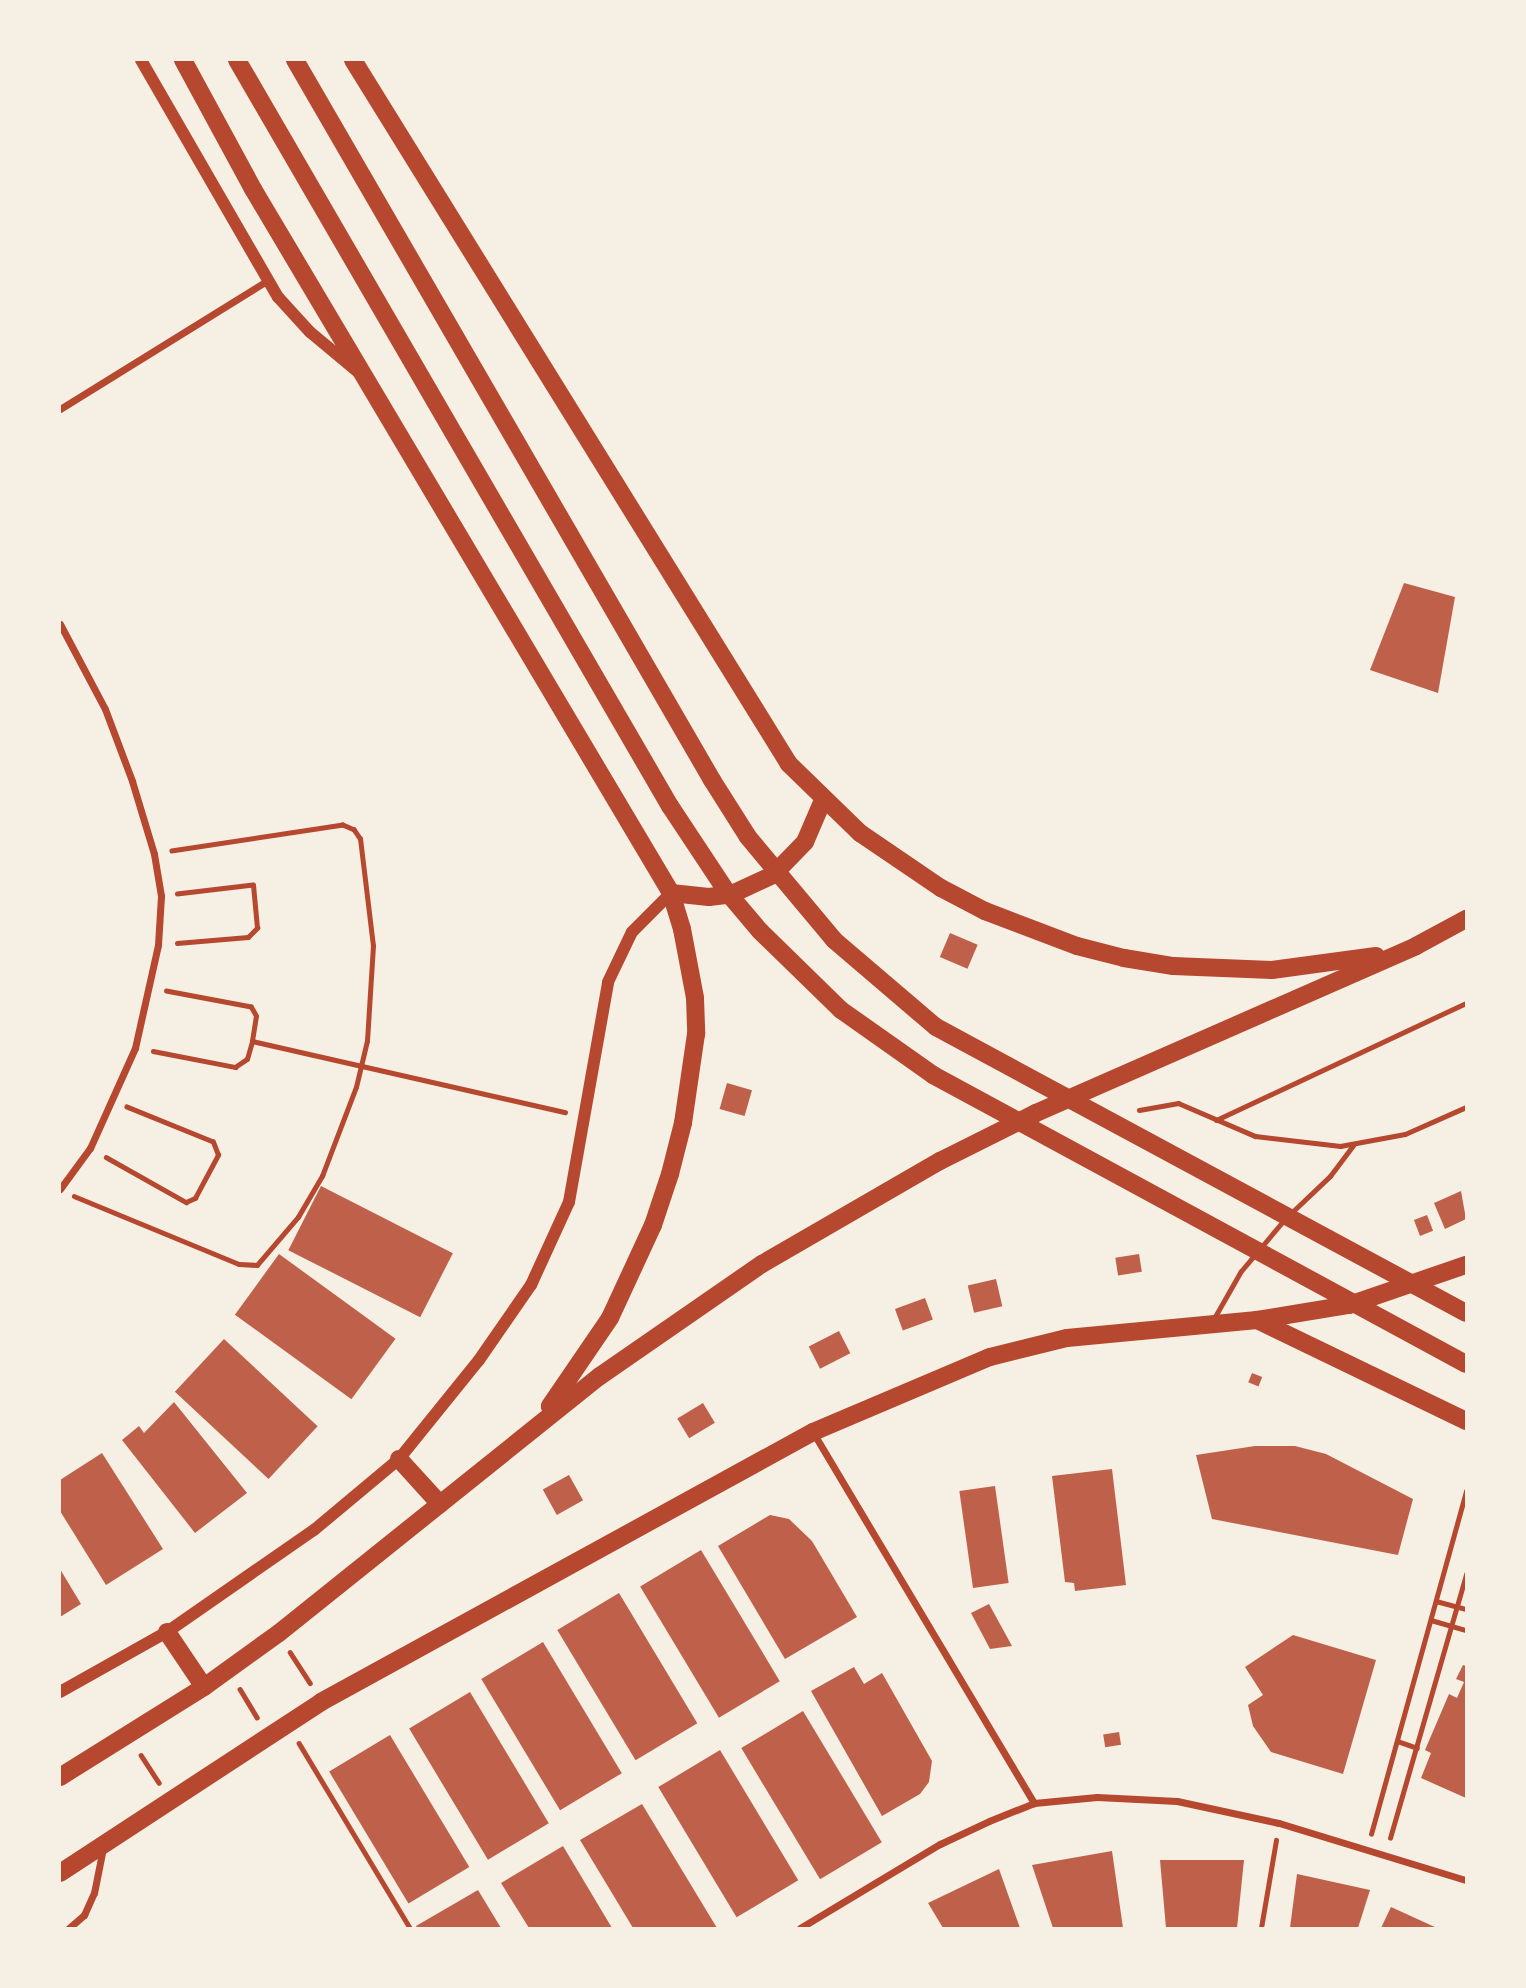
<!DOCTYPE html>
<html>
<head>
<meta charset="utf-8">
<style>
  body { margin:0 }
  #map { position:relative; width:1526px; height:1988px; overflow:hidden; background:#f6efe4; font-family:"IBM Plex Sans",sans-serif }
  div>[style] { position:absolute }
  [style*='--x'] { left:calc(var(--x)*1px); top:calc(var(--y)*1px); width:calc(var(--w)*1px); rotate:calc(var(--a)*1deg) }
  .building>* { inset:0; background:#bf614a; transform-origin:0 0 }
  .path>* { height:4.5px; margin:-2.25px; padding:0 2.25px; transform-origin:2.25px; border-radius:2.25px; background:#b5482f }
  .service>* { height:5px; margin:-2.5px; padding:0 2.5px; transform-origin:2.5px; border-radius:2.5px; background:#b5482f }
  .minor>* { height:7px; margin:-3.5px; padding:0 3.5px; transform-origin:3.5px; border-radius:3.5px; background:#b5482f }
  .tertiary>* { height:12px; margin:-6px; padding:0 6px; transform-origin:6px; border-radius:6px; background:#b5482f }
  .primary>* { height:18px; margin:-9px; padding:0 9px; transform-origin:9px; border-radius:9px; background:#b5482f }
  span { translate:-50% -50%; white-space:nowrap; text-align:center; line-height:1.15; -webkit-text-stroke:7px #f6efe4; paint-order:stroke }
  .frame { position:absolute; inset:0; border:61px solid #f6efe4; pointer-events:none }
</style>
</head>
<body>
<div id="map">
  <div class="building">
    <i style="clip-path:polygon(1404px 583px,1455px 597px,1438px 693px,1370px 670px)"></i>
    <i style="left:950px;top:933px;width:30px;height:26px;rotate:23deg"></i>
    <i style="left:727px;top:1083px;width:26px;height:27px;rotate:16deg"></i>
    <i style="left:321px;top:1186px;width:148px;height:72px;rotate:27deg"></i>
    <i style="clip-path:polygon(1461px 1191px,1466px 1219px,1445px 1229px,1434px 1203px)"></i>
    <i style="left:1427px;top:1215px;width:17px;height:14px;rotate:69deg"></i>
    <i style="left:279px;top:1254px;width:144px;height:75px;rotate:36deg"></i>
    <i style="left:1139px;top:1254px;width:18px;height:24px;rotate:81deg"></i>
    <i style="left:996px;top:1279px;width:28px;height:29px;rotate:77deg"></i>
    <i style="left:925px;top:1298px;width:23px;height:32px;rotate:70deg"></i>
    <i style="left:839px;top:1331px;width:25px;height:34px;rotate:63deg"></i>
    <i style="left:224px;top:1339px;width:128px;height:72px;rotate:43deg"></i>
    <i style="left:1252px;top:1373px;width:11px;height:10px;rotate:22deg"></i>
    <i style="clip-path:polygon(174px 1402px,247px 1493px,195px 1533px,122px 1440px,139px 1426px,144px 1433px)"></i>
    <i style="left:703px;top:1403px;width:23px;height:30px;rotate:59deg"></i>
    <i style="clip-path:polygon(1255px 1446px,1295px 1446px,1326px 1454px,1413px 1499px,1398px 1555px,1212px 1519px,1196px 1455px)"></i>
    <i style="clip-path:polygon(102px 1453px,163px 1549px,106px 1585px,60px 1511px,60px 1480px)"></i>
    <i style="clip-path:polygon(1112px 1469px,1126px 1585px,1075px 1591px,1074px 1583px,1065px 1582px,1052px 1476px)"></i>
    <i style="left:569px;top:1475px;width:29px;height:30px;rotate:61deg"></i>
    <i style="left:995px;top:1486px;width:98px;height:36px;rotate:82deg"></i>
    <i style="clip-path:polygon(770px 1515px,789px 1519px,812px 1541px,857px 1617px,785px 1659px,718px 1546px)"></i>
    <i style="left:701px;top:1550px;width:153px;height:71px;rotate:59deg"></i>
    <i style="clip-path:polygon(60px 1569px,81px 1604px,60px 1617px)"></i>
    <i style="left:619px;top:1593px;width:152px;height:72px;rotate:59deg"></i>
    <i style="clip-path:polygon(989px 1604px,1012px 1646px,990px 1649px,971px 1613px)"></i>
    <i style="clip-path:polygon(1293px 1635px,1376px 1660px,1343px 1774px,1271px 1752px,1253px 1726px,1248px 1705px,1263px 1695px,1245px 1667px)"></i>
    <i style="left:543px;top:1642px;width:153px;height:72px;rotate:59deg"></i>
    <i style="clip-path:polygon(1463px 1665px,1466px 1666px,1466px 1798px,1421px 1778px,1431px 1753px,1425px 1750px,1449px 1694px,1457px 1698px,1464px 1682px,1456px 1679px)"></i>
    <i style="clip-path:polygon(854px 1667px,864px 1684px,882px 1673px,932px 1761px,929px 1782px,920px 1794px,882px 1816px,811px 1691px)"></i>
    <i style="left:470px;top:1692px;width:153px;height:71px;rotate:59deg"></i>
    <i style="left:803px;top:1711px;width:153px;height:72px;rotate:59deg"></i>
    <i style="left:1119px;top:1732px;width:13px;height:16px;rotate:81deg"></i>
    <i style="left:390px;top:1735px;width:154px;height:71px;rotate:59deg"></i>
    <i style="left:720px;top:1750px;width:152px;height:72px;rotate:59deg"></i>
    <i style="clip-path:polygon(642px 1804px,717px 1928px,633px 1928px,580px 1840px)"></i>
    <i style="clip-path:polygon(563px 1846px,612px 1928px,529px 1928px,501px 1883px)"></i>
    <i style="clip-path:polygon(1112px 1851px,1123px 1928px,1053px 1928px,1032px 1865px)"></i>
    <i style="clip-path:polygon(1160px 1860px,1244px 1860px,1237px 1928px,1166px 1928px)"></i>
    <i style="clip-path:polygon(999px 1869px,1020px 1928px,943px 1928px,928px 1903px)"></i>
    <i style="clip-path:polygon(1297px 1874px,1370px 1890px,1358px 1928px,1290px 1928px)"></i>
    <i style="clip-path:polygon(478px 1890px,501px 1928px,417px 1928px,416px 1926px)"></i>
    <i style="clip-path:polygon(1391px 1907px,1437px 1928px,1381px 1928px)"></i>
  </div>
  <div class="path">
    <i style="--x:177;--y:943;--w:71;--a:-4.8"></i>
    <i style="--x:248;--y:937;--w:13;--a:-45"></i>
    <i style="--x:257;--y:928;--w:43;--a:-95.3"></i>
    <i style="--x:253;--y:885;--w:76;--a:173.2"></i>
    <i style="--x:252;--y:1041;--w:321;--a:12.8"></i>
    <i style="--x:153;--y:1051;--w:84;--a:11"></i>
    <i style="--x:235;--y:1067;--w:14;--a:-34"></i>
    <i style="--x:247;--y:1059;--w:19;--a:-74"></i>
    <i style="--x:252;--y:1041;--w:25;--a:-81"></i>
    <i style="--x:256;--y:1016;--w:10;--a:-119"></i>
    <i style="--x:251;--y:1007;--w:86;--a:-169.3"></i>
    <i style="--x:106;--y:1157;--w:92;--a:29.4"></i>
    <i style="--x:186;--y:1202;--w:10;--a:-24"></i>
    <i style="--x:195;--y:1198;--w:49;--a:-61.9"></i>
    <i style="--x:218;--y:1155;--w:14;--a:-111"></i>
    <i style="--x:213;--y:1142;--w:93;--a:-157.9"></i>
    <i style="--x:74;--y:1196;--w:178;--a:22.4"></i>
    <i style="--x:239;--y:1264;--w:18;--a:3"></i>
    <i style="--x:257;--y:1265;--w:63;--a:-49.5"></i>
    <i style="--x:298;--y:1217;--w:48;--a:-59.7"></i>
    <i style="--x:322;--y:1176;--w:95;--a:-69.1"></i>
    <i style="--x:356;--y:1087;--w:47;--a:-76.6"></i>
    <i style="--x:367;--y:1041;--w:95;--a:-86.4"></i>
    <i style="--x:373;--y:946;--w:108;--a:-96.9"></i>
    <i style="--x:360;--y:839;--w:11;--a:-124"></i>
    <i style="--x:354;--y:830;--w:12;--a:-156"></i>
    <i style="--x:343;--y:825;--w:173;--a:171.4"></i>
    <i style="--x:1436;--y:1601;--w:31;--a:15"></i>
    <i style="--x:1431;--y:1620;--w:36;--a:16"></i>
    <i style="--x:290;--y:1652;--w:37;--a:57"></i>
    <i style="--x:240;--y:1689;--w:33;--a:59"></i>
    <i style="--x:1397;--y:1741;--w:21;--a:19"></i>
    <i style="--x:299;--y:1743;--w:216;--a:59"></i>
    <i style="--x:141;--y:1755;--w:33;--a:57"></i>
    <i style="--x:1371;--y:1834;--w:356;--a:-74.5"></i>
    <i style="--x:1390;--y:1838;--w:275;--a:-73.9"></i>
    <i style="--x:1261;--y:1928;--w:89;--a:-80.3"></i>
  </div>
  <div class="service">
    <i style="--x:1139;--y:1110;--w:40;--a:-10"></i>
    <i style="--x:1178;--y:1103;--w:84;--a:23.2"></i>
    <i style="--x:1255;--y:1136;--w:86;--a:6.7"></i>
    <i style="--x:1340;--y:1146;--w:66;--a:-10.5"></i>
    <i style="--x:1405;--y:1134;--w:67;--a:-23.9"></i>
    <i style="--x:1216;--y:1120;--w:276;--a:-25.1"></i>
    <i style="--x:1291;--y:1213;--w:54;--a:-43.5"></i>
    <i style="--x:1330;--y:1176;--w:39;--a:-53"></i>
    <i style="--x:1213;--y:1320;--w:56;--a:-60.3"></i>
    <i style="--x:1241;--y:1271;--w:67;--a:-49.9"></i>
  </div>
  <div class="minor">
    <i style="--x:60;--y:409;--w:245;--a:-31.8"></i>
    <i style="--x:60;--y:624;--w:96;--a:62.1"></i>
    <i style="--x:105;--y:709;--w:77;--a:69.4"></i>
    <i style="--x:132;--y:781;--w:76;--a:73.2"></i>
    <i style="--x:154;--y:854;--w:43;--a:80.5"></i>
    <i style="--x:161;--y:896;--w:49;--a:93.5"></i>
    <i style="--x:158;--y:945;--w:106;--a:102.6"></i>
    <i style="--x:135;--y:1048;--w:110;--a:114.2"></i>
    <i style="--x:90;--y:1148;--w:51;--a:126.2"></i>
    <i style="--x:814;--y:1434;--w:430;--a:59.2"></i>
    <i style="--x:69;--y:1928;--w:20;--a:-41"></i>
    <i style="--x:84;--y:1915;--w:24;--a:-66"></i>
    <i style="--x:94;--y:1893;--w:46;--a:-78.7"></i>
    <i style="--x:800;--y:1928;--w:163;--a:-31"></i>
    <i style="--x:940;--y:1844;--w:54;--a:-25.1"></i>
    <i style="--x:989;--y:1821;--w:48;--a:-21.8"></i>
    <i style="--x:1034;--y:1803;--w:63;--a:-5.4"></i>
    <i style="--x:1097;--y:1797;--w:80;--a:2.9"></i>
    <i style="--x:1177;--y:1801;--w:104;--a:12.2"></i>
    <i style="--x:1279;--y:1823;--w:195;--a:17"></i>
  </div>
  <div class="tertiary">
    <i style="--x:141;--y:60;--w:274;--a:60"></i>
    <i style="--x:278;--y:297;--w:47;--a:47.6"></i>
    <i style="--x:310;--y:332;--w:62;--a:39.8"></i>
    <i style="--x:60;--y:1692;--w:123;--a:-29.3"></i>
    <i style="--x:167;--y:1632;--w:179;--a:-34.8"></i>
    <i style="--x:314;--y:1530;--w:111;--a:-39.9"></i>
    <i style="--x:399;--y:1459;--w:127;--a:-51.1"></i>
    <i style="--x:479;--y:1360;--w:91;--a:-55.3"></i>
    <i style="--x:531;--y:1285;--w:91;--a:-65.4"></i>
    <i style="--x:569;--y:1202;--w:223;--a:-79.9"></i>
    <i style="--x:608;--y:982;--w:55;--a:-64.4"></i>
    <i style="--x:632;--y:932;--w:55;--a:-45"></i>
  </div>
  <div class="primary">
    <i style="--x:183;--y:60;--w:147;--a:61.5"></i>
    <i style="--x:253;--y:189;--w:819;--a:59.3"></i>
    <i style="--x:671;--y:893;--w:38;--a:73"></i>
    <i style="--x:682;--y:929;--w:70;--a:79.3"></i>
    <i style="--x:695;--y:998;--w:36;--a:88"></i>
    <i style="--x:696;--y:1034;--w:90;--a:98.3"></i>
    <i style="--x:683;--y:1123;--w:53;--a:104.3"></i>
    <i style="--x:670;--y:1174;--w:54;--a:108.4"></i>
    <i style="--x:653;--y:1225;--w:102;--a:114.8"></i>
    <i style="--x:610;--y:1318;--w:107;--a:124.3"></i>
    <i style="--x:237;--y:60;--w:863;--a:59.87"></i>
    <i style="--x:670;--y:806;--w:103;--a:56.5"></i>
    <i style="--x:727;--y:892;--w:51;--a:49.8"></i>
    <i style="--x:760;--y:931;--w:113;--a:44.3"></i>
    <i style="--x:841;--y:1010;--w:113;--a:35.2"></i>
    <i style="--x:933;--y:1075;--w:606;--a:28.47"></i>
    <i style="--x:295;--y:60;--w:832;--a:59.92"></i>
    <i style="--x:712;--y:780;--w:67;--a:57.7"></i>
    <i style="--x:748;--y:837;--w:134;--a:50.1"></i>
    <i style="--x:834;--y:940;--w:134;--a:40.5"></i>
    <i style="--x:936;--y:1027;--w:602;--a:28.35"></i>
    <i style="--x:353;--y:60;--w:828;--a:58.23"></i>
    <i style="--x:789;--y:764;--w:99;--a:44.2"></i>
    <i style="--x:860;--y:833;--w:98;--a:34.2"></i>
    <i style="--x:941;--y:888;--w:50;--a:27.6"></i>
    <i style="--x:985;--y:911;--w:98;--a:20.8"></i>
    <i style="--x:1077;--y:946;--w:49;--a:14.3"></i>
    <i style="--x:1124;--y:958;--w:50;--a:9.3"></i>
    <i style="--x:1173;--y:966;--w:99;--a:2.3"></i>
    <i style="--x:1272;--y:970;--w:105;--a:-7.7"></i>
    <i style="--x:671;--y:893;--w:38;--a:6"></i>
    <i style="--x:709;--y:897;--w:23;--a:-7"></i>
    <i style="--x:732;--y:894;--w:45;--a:-24.9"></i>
    <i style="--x:773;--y:875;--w:46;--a:-45.9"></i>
    <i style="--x:805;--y:842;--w:46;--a:-66.8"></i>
    <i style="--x:1257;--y:1320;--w:232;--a:25.8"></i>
    <i style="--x:399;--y:1459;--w:61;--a:47.7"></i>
    <i style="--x:167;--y:1632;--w:66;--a:56.1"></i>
    <i style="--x:60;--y:1777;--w:170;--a:-32"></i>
    <i style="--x:204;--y:1687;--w:92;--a:-35.8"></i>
    <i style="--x:279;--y:1633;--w:411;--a:-38.7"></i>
    <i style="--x:600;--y:1376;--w:197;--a:-34.7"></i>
    <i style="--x:762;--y:1264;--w:206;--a:-30.1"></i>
    <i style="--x:940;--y:1161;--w:107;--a:-26.6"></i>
    <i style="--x:1036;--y:1113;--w:415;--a:-23.7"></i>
    <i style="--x:1416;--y:946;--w:57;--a:-28.4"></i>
    <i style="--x:60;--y:1873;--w:312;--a:-33.2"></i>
    <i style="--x:321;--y:1702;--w:561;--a:-28.76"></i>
    <i style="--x:813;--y:1432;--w:192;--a:-23"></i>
    <i style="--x:990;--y:1357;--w:79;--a:-13.9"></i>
    <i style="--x:1067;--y:1338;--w:191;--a:-5.4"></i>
    <i style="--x:1257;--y:1320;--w:93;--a:-9.3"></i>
    <i style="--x:1349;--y:1305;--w:124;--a:-18.9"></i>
  </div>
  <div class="frame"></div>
</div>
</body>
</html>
